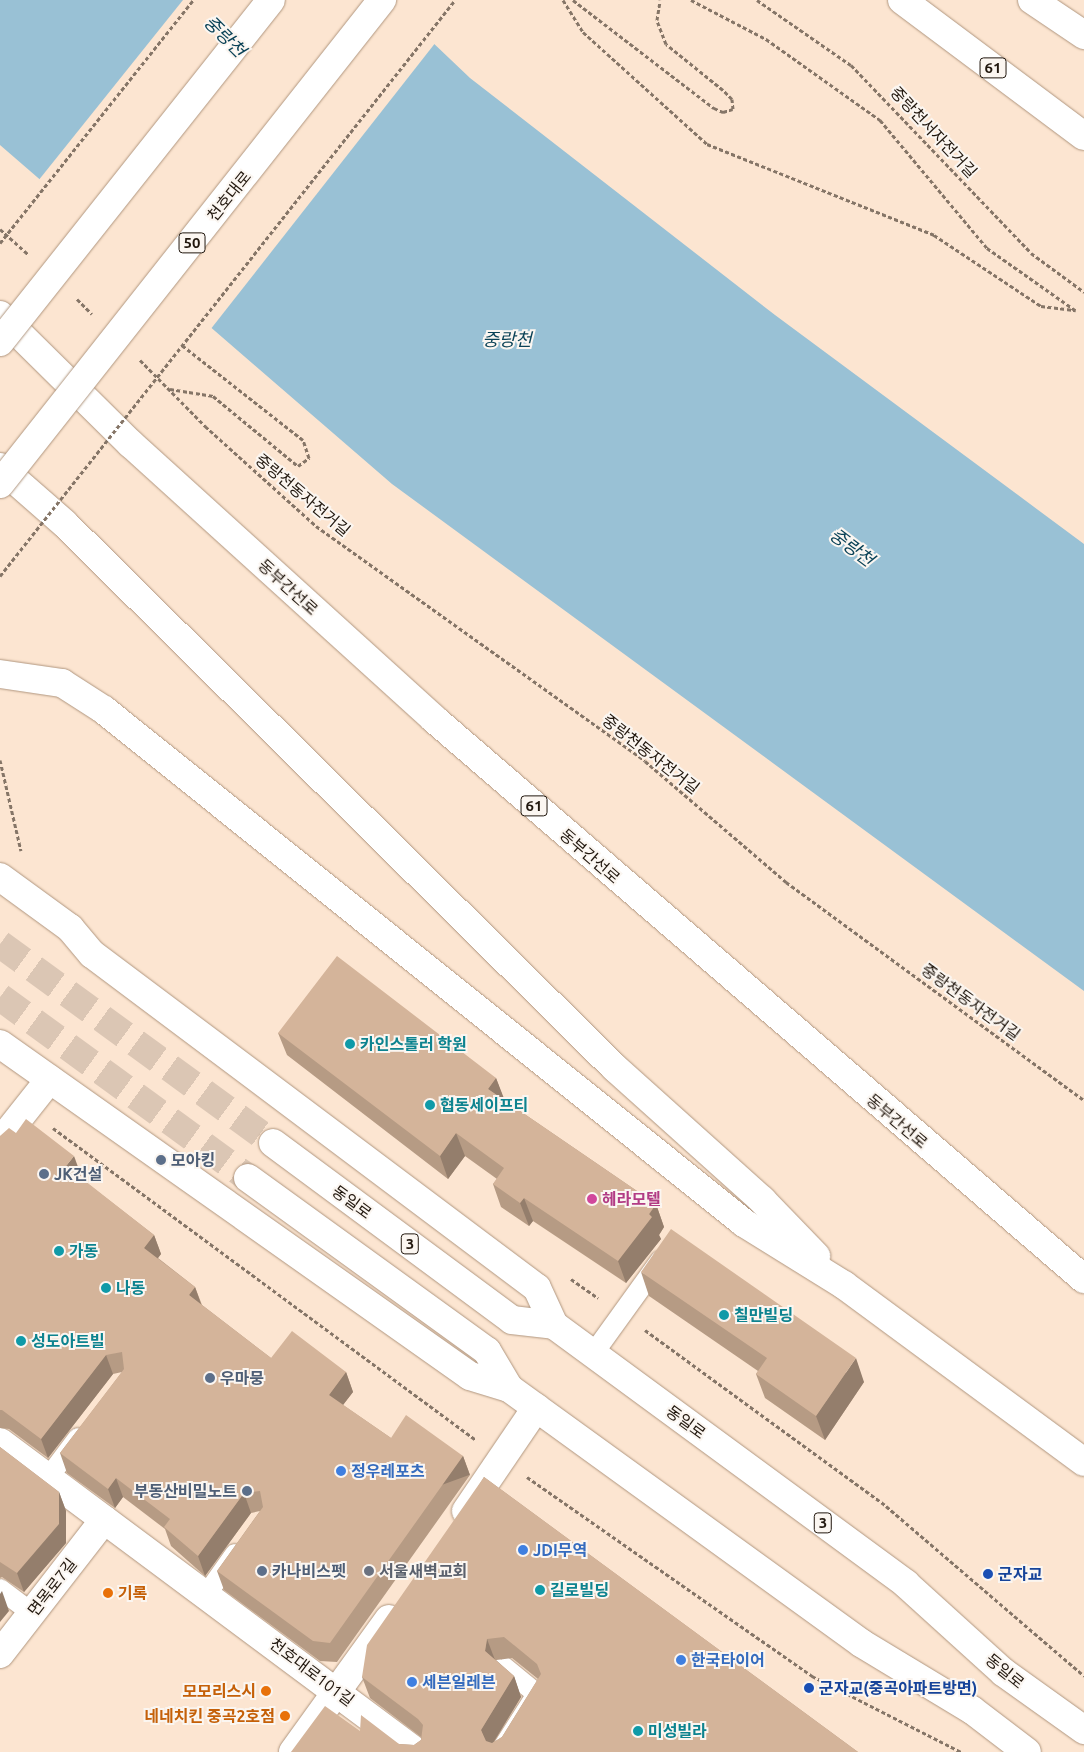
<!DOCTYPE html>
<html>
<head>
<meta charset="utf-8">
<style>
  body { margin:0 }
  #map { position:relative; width:1084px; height:1752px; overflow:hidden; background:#fce5d1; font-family:Ubuntu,"Noto Sans KR",sans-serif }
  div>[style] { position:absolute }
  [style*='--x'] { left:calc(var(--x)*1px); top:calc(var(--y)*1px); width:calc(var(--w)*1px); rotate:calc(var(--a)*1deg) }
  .water>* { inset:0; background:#99c1d5 }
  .pier>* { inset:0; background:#fce5d1 }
  .primary-tunnel>* { height:28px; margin-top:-14px; transform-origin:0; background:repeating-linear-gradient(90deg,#dbc6b4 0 28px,transparent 0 42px) }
  .path>* { height:3px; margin-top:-1.5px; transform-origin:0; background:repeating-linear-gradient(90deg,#857567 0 4px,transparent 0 6.5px) }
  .roads { filter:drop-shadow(0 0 1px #b0967f) drop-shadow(0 0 1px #b0967f) }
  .lane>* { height:20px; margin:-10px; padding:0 10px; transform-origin:10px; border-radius:10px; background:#fff }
  .street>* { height:28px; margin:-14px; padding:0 14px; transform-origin:14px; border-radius:14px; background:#fff }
  .primary>* { height:28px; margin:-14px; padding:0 14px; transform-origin:14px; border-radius:14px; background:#fff }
  .highway>* { height:28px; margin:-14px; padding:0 14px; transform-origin:14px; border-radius:14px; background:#fff }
  .path-bridge>* { height:3px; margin-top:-1.5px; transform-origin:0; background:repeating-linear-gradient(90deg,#857567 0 4px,transparent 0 6.5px) }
  .bridges { filter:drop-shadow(0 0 1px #b0967f) drop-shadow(0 0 1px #b0967f) }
  .primary-bridge>* { height:28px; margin:-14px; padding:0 14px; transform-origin:14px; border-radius:14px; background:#fff }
  .wall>* { inset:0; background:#b69b84 }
  .shaded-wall>* { inset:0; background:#947e6c; transform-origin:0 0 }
  .building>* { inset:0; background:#d4b49a }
  .dots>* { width:14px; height:14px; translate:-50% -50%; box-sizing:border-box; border:2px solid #fbf6f1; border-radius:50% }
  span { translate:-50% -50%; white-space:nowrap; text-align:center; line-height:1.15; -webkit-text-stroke:4px #fbf6f1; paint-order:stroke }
  .shield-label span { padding:1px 4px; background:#fbf6f1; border:1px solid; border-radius:4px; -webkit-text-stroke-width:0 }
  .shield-label { font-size:15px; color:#21170e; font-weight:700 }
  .street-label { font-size:16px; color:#21170e }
  .culture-label { font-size:16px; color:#0d838f; font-weight:700 }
  .left { translate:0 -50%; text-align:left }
  .service-label { font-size:16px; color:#4e5e75; font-weight:700 }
  .right { translate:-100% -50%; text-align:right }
  .hotel-label { font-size:16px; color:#b23c85; font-weight:700 }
  .shop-label { font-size:16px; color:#366cbe; font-weight:700 }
  .worship-label { font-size:16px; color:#5b616d; font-weight:700 }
  .transit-label { font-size:16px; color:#164399; font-weight:700 }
  .food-label { font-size:16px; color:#c56008; font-weight:700 }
  .water-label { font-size:18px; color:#0a4257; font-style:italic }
</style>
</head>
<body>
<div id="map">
  <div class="water">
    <i style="clip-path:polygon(0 0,388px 0,470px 78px,775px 315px,1084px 544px,1084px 991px,392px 484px,0 145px)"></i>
  </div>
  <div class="pier">
    <i style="clip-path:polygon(183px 0,391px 0,436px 42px,210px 330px,38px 181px)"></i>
  </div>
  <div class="primary-tunnel">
    <i style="--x:0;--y:944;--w:338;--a:36.1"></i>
    <i style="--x:0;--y:997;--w:307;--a:36.1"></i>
  </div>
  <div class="path">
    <i style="--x:563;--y:0;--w:38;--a:58"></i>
    <i style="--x:583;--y:32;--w:167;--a:42.1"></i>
    <i style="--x:707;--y:144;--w:245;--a:21.8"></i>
    <i style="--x:934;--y:235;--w:128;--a:33.6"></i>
    <i style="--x:1041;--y:306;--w:35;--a:7"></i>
    <i style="--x:573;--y:0;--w:178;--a:37.5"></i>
    <i style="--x:714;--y:108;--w:10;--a:24"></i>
    <i style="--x:723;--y:112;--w:10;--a:-17"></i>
    <i style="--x:733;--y:109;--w:10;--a:-96"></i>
    <i style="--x:732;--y:99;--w:13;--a:-135"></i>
    <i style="--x:723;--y:90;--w:73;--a:-141.1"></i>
    <i style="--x:666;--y:44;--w:26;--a:-111"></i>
    <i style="--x:657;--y:20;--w:20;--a:-81"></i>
    <i style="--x:691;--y:0;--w:85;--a:27.5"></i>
    <i style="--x:766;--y:39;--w:140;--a:35.4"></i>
    <i style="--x:880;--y:120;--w:167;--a:50.1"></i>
    <i style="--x:987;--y:248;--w:108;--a:35.2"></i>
    <i style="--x:757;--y:0;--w:114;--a:34.7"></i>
    <i style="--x:851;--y:65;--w:260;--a:46.2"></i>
    <i style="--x:1031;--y:253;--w:66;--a:36.3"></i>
    <i style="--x:0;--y:229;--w:38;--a:42"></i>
    <i style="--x:77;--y:299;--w:21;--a:45"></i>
    <i style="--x:140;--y:360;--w:93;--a:45.4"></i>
    <i style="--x:205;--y:426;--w:149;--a:42"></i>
    <i style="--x:316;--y:526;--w:404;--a:35.5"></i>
    <i style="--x:645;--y:761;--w:186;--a:40.6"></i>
    <i style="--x:786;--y:882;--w:369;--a:36.2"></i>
    <i style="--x:170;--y:389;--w:44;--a:9.2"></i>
    <i style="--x:213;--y:396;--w:110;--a:39.5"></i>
    <i style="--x:298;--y:466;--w:14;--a:-36"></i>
    <i style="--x:309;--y:458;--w:19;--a:-108"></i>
    <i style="--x:303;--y:440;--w:154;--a:-141.9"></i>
    <i style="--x:0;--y:760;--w:93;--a:77"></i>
    <i style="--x:53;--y:1128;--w:526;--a:36.41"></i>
    <i style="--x:571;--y:1279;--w:33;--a:35"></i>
    <i style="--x:645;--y:1330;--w:298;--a:36.1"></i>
    <i style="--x:886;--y:1506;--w:261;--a:40.6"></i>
    <i style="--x:527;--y:1477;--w:348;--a:34.9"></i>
    <i style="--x:812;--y:1676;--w:167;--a:27"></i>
  </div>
  <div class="roads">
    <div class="lane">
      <i style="--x:593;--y:1354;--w:115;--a:-54.2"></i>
      <i style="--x:48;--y:1478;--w:50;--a:-53.1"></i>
      <i style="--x:0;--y:1589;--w:40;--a:37"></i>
      <i style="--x:206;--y:1595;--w:50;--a:-54.7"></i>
      <i style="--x:500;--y:1752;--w:69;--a:-57.5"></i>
      <i style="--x:537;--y:1694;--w:43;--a:-140.7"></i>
    </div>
    <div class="street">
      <i style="--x:0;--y:1142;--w:80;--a:-51.6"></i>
      <i style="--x:0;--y:1442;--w:519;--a:36.69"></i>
      <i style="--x:466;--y:1511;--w:125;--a:-55.8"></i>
      <i style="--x:0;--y:1654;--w:170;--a:-52.2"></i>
      <i style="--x:293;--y:1752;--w:164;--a:-54.2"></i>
    </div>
    <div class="primary">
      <i style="--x:0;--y:877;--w:87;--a:36.1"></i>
      <i style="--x:70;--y:928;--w:34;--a:50"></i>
      <i style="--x:92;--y:954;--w:556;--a:36.89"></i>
      <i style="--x:537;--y:1288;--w:41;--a:65.3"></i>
      <i style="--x:0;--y:1044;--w:575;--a:35.24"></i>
      <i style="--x:470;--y:1376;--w:41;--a:17.1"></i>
      <i style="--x:273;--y:1143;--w:297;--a:36.5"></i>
      <i style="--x:512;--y:1320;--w:42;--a:6.8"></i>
      <i style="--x:554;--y:1325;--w:437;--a:36.3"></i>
      <i style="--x:906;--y:1584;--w:131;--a:42.2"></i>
      <i style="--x:1003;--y:1672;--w:100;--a:35.6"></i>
      <i style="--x:248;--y:1178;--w:295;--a:35.9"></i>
      <i style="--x:487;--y:1351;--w:43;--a:59.3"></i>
      <i style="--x:509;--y:1388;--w:435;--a:35.9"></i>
      <i style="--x:861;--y:1643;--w:130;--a:31.1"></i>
      <i style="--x:972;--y:1710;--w:69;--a:37.4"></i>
    </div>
    <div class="highway">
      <i style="--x:902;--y:0;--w:227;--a:36.8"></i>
      <i style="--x:1032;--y:0;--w:63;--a:33.9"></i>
      <i style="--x:0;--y:315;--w:184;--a:44.6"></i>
      <i style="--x:131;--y:444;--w:409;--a:42.2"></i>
      <i style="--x:434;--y:719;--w:858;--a:40.75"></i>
      <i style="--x:0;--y:467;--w:86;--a:41.2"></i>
      <i style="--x:65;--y:524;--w:774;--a:44.69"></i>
      <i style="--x:615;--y:1068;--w:198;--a:41.9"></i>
      <i style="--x:762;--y:1200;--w:78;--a:46"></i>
      <i style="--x:0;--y:674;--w:63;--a:8.3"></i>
      <i style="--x:62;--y:683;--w:50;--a:32.7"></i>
      <i style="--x:104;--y:710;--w:820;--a:38.71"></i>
      <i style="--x:744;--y:1223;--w:118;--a:31.8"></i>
      <i style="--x:844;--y:1285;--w:298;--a:36.4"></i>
    </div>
  </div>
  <div class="path-bridge">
    <i style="--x:0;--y:243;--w:310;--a:-51.5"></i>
    <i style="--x:0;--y:576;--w:734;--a:-51.69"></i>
  </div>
  <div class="bridges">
    <div class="primary-bridge">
      <i style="--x:0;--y:342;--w:436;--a:-51.6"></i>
      <i style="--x:0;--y:484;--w:617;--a:-51.72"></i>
    </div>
  </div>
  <div class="wall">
    <i style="clip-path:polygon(278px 1033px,496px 1078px,504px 1100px,656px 1204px,664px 1227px,659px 1235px,661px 1239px,626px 1283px,533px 1221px,529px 1226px,501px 1207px,493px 1184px,497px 1179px,465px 1156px,448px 1179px,287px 1055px)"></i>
    <i style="clip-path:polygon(16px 1133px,81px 1175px,79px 1177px,154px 1235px,161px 1254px,158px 1258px,195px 1287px,202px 1305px,271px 1358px,346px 1372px,353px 1392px,343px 1405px,391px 1438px,463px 1456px,470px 1475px,337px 1662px,320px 1661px,224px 1590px,217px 1571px,260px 1511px,251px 1513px,205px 1576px,171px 1546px,165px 1529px,123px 1497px,115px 1508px,67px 1473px,60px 1453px,122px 1372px,113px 1374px,48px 1458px,9px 1429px,0 1428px,0 1136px)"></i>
    <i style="clip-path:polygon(641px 1272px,864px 1382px,825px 1440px,765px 1398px,756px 1374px,758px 1371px,649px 1296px)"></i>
    <i style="clip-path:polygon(0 1447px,59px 1492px,66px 1511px,66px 1543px,24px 1592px,2px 1577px,0 1578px)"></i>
    <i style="clip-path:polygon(evenodd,484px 1477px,858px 1752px,291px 1752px,360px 1731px,399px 1744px,414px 1745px,421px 1740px,421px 1737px,370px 1698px,362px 1677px,484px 1477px,512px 1658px,538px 1679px,502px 1737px,494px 1742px,521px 1697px,514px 1676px,496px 1660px,512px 1658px)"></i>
  </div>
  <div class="shaded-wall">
    <i style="clip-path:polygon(496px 1078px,505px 1101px,488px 1089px)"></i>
    <i style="clip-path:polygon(456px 1133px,465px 1156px,448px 1179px,440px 1156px)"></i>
    <i style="clip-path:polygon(74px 1156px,81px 1175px,73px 1186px,66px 1166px)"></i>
    <i style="clip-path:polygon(524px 1198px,533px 1221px,529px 1226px,520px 1203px)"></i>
    <i style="clip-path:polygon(656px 1204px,664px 1227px,659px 1235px,661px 1239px,626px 1283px,618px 1261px)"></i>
    <i style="clip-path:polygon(154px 1235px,161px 1254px,151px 1267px,144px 1248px)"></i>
    <i style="clip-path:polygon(195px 1287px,202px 1307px,189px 1295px)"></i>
    <i style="clip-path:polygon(106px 1355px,113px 1374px,48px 1458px,41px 1439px)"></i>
    <i style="clip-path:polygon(856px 1358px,864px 1382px,825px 1440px,816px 1416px)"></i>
    <i style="clip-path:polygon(346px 1372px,353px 1392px,336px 1414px,329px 1395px)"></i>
    <i style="left:463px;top:1456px;width:20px;height:229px;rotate:70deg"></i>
    <i style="clip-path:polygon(116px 1478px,123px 1497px,115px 1508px,108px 1489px)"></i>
    <i style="clip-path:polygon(59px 1492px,66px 1511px,66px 1543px,24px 1592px,17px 1573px)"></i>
    <i style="clip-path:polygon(244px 1493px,251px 1513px,205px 1576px,198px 1556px)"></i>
    <i style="clip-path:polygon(2px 1591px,9px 1611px,0 1622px,0 1594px)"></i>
    <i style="clip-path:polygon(487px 1639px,495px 1660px,485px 1651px)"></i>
    <i style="clip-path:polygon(514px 1676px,521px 1697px,488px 1751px,481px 1730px)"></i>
  </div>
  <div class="building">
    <i style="clip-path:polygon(337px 956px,496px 1078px,488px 1089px,656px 1204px,649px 1214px,652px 1217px,618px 1261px,524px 1198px,520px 1203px,493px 1184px,504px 1168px,456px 1133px,440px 1156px,278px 1033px)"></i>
    <i style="clip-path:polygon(26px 1119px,74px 1156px,66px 1166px,154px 1235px,144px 1248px,195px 1287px,189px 1295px,271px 1358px,292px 1331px,346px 1372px,329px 1395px,391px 1438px,406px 1415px,463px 1456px,330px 1643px,313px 1641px,217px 1571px,263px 1507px,260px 1491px,244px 1493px,198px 1556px,164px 1527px,170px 1519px,116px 1478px,108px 1489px,60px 1453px,124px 1369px,122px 1352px,106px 1355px,41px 1439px,2px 1410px,0 1410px,0 1136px,9px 1128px,16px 1133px)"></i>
    <i style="clip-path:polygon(671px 1229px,856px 1358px,816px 1416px,756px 1374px,767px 1358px,641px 1272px)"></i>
    <i style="clip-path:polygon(0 1447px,59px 1492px,59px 1524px,17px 1573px,0 1562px)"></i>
    <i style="clip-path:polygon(evenodd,484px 1477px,858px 1752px,291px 1752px,325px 1706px,360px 1731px,361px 1715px,399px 1744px,414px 1745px,421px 1740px,423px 1725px,418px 1719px,362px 1677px,367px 1645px,484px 1477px,504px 1637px,537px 1664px,541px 1674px,502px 1737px,492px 1743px,486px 1741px,481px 1730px,514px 1676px,485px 1651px,487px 1639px,504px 1637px)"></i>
  </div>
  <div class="dots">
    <i style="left:350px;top:1044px;background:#0f9aa8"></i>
    <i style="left:430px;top:1105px;background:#0f9aa8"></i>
    <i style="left:161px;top:1160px;background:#5c6f8a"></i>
    <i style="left:44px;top:1174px;background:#5c6f8a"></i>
    <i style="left:592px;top:1199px;background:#d1479c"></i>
    <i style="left:59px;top:1251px;background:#0f9aa8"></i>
    <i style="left:106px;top:1288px;background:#0f9aa8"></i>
    <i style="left:724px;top:1315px;background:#0f9aa8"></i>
    <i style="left:21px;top:1341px;background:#0f9aa8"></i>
    <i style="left:210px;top:1378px;background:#5c6f8a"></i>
    <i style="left:341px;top:1471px;background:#3f7fe0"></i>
    <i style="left:247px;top:1491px;background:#5c6f8a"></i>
    <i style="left:523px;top:1550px;background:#3f7fe0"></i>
    <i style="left:262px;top:1571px;background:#5c6f8a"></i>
    <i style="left:369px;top:1571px;background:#6b7280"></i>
    <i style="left:988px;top:1574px;background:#1a4fb4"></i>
    <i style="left:540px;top:1590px;background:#0f9aa8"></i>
    <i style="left:108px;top:1593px;background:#e8710a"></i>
    <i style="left:681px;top:1660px;background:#3f7fe0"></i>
    <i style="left:412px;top:1682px;background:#3f7fe0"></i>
    <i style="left:809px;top:1688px;background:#1a4fb4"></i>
    <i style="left:266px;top:1691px;background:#e8710a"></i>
    <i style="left:285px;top:1716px;background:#e8710a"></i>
    <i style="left:638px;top:1731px;background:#0f9aa8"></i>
  </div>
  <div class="shield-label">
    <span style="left:993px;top:68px">61</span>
    <span style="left:192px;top:243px">50</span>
    <span style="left:534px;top:806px">61</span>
    <span style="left:410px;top:1244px">3</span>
    <span style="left:823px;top:1523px">3</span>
  </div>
  <div class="street-label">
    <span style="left:934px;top:132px;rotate:47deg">중랑천서자전거길</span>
    <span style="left:229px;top:196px;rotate:-51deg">천호대로</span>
    <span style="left:303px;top:495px;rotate:40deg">중랑천동자전거길</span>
    <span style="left:288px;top:587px;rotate:42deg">동부간선로</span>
    <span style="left:651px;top:754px;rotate:38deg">중랑천동자전거길</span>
    <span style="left:590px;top:856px;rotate:41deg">동부간선로</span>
    <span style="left:971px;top:1002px;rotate:36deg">중랑천동자전거길</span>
    <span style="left:897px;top:1121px;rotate:40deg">동부간선로</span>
    <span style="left:352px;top:1202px;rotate:36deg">동일로</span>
    <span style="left:686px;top:1422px;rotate:36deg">동일로</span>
    <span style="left:52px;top:1587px;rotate:-52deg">면목로7길</span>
    <span style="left:1005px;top:1671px;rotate:39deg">동일로</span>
    <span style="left:312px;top:1672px;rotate:37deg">천호대로101길</span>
  </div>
  <div class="culture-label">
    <span class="left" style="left:360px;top:1044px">카인스톨러 학원</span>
    <span class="left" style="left:440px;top:1105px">협동세이프티</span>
    <span class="left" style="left:69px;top:1251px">가동</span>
    <span class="left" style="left:116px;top:1288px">나동</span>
    <span class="left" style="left:734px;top:1315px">칠만빌딩</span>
    <span class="left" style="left:31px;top:1341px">성도아트빌</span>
    <span class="left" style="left:550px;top:1590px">길로빌딩</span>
    <span class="left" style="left:648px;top:1731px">미성빌라</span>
  </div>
  <div class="service-label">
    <span class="left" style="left:171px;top:1160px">모아킹</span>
    <span class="left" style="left:54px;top:1174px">JK건설</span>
    <span class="left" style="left:220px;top:1378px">우마뭉</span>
    <span class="right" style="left:237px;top:1491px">부동산비밀노트</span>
    <span class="left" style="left:272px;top:1571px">카나비스펫</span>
  </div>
  <div class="hotel-label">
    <span class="left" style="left:602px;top:1199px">헤라모텔</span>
  </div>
  <div class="shop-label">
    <span class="left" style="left:351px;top:1471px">정우레포츠</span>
    <span class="left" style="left:533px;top:1550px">JDI무역</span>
    <span class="left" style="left:691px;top:1660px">한국타이어</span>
    <span class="left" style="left:422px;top:1682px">세븐일레븐</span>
  </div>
  <div class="worship-label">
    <span class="left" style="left:379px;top:1571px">서울새벽교회</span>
  </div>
  <div class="transit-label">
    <span class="left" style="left:998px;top:1574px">군자교</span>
    <span class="left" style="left:819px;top:1688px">군자교(중곡아파트방면)</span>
  </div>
  <div class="food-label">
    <span class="left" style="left:118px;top:1593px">기록</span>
    <span class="right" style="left:256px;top:1691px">모모리스시</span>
    <span class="right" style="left:275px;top:1716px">네네치킨 중곡2호점</span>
  </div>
  <div class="water-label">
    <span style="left:225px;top:36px;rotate:45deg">중랑천</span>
    <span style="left:507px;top:339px">중랑천</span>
    <span style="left:852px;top:547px;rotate:37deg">중랑천</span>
  </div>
</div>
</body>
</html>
